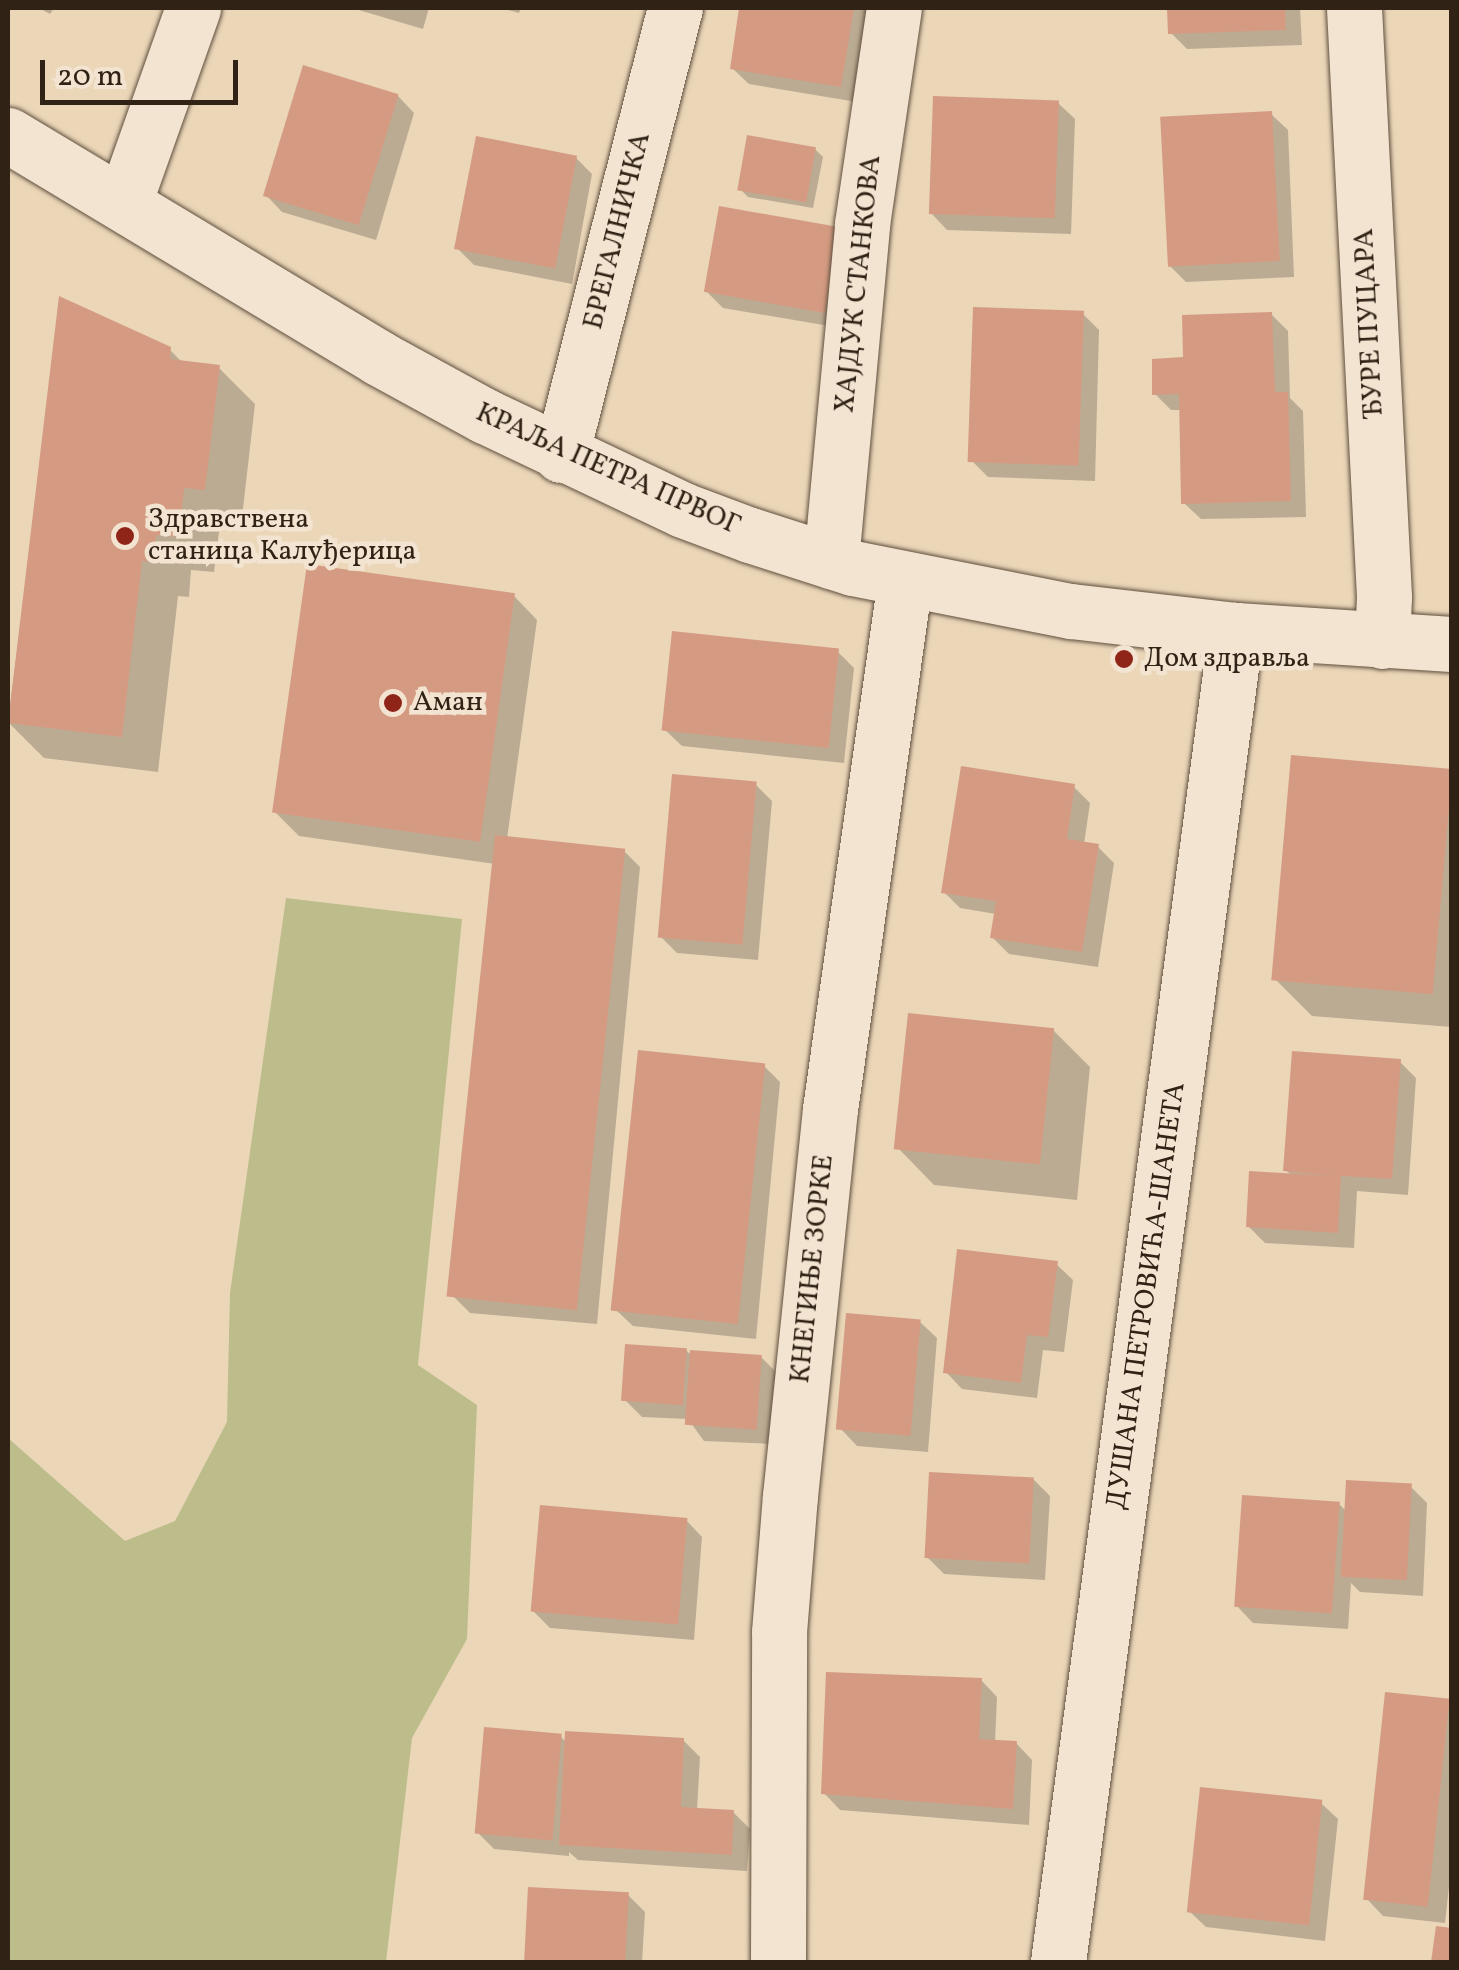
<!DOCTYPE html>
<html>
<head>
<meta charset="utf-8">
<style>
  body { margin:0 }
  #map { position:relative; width:1459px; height:1970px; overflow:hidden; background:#ebd6b8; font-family:Vollkorn,serif }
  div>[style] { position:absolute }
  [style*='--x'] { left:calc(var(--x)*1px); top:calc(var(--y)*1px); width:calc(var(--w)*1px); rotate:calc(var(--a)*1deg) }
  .green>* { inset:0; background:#bcbd8b }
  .shadow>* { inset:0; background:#0003 }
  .building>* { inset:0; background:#d49b82; transform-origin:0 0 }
  .roads { filter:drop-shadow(0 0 2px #5f4f3e) drop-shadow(0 0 2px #5f4f3e) }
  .street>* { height:55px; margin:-27.5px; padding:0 27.5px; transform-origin:27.5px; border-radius:27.5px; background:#f2e4d1 }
  .secondary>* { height:55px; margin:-27.5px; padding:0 27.5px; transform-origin:27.5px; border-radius:27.5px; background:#f2e4d1 }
  .dots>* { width:28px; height:28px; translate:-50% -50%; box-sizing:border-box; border:5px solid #f2e4d1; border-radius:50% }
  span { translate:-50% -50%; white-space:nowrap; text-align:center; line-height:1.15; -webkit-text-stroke:9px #f2e4d1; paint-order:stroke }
  .street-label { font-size:28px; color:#302215 }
  .poi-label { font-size:28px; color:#302215 }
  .left { translate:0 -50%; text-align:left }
  .frame { position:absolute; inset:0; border:10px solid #302215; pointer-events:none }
  .scale { position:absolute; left:40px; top:60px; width:198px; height:45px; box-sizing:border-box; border:5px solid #302215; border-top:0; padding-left:12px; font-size:30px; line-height:35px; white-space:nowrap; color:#302215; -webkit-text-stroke:8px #f2e4d1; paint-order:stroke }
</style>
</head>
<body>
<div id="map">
  <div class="green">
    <i style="clip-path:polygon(286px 898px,462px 919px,418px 1365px,477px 1405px,467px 1639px,412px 1738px,386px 1962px,8px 1962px,8px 1438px,125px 1541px,175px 1521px,227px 1422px,230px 1293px)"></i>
  </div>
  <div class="shadow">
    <i style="clip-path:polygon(39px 8px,54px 8px,50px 14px)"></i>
    <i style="clip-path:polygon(352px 8px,429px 8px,423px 29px)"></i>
    <i style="clip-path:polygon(500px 8px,521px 8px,519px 13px)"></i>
    <i style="clip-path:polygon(742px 8px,872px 8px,857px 102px,749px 84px,732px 68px)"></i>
    <i style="clip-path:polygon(1170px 8px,1300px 8px,1302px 45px,1187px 49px,1171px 33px)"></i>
    <i style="clip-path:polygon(398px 96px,414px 113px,376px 240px,282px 212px,266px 195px)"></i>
    <i style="clip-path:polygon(1058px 103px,1075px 119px,1071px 234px,947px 230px,931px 213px)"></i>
    <i style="clip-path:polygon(1271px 114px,1288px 130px,1294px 277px,1186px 282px,1169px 265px)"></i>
    <i style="clip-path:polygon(815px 149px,823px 157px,813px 208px,748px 197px,740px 189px)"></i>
    <i style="clip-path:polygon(576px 158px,592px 174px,572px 284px,474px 265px,457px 248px)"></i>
    <i style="clip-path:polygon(839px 229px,841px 328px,723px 308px,706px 291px)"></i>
    <i style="clip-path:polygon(61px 300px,169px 349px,183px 363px,218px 367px,255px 404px,241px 526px,220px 524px,214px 572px,191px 570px,189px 597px,178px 596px,158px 772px,44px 758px,8px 722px)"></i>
    <i style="clip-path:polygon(1083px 314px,1099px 330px,1095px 481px,988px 477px,971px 460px)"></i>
    <i style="clip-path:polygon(1271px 314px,1288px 331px,1290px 398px,1303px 411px,1306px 517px,1201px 519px,1184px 503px,1182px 410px,1171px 410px,1155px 394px,1185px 360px)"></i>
    <i style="clip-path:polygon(514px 596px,537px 620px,507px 839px,624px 851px,640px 867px,597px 1324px,470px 1313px,453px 1296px,495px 864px,299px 836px,275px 812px)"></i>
    <i style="clip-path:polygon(838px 652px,854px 668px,844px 763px,682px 746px,665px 730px)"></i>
    <i style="clip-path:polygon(1452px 772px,1452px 1027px,1312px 1016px,1275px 979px)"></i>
    <i style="clip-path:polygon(756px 785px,772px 801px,758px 960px,677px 953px,660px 936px)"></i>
    <i style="clip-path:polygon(1074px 787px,1090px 803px,1084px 844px,1098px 847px,1114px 863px,1098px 967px,1009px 954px,992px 937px,996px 914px,960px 908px,944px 892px)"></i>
    <i style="clip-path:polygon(1053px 1030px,1090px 1067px,1077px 1200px,934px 1185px,898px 1148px)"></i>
    <i style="clip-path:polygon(1400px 1062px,1416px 1078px,1408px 1195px,1357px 1191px,1354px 1248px,1265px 1243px,1248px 1226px,1292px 1176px,1286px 1170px)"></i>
    <i style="clip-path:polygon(763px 1065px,780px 1082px,756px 1339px,633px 1326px,616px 1310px)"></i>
    <i style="clip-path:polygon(1056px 1264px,1073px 1280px,1064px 1352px,1043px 1350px,1037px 1398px,962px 1389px,946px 1372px)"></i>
    <i style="clip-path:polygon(920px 1322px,937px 1338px,928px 1452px,857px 1446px,841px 1429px)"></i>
    <i style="clip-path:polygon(686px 1350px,692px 1356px,761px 1357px,778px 1374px,774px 1444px,704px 1441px,688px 1419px,642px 1417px,625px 1400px)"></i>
    <i style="clip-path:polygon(1033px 1479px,1050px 1496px,1045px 1580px,944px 1574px,927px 1557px)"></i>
    <i style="clip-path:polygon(1411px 1487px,1427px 1503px,1423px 1596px,1360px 1592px,1351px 1583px,1348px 1629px,1253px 1623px,1237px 1606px,1339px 1504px,1347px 1512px)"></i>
    <i style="clip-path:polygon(686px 1520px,702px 1537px,694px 1640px,550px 1628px,533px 1611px)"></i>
    <i style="clip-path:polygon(981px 1680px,997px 1697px,995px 1742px,1016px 1743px,1032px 1760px,1029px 1825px,840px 1810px,824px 1793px)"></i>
    <i style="clip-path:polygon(1449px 1702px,1452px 1859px,1445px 1923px,1383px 1916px,1367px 1899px)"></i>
    <i style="clip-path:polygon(561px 1737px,567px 1743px,683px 1740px,700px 1757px,697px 1810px,733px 1812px,750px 1829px,747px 1871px,578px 1860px,569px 1852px,569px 1856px,494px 1849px,478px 1833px)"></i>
    <i style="clip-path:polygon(1321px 1803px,1338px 1819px,1325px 1941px,1206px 1927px,1189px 1911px)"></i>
    <i style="clip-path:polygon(531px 1890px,628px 1895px,645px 1912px,642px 1962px,528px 1962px)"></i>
  </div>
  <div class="building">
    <i style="clip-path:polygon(739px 8px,854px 8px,841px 87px,730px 69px)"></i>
    <i style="clip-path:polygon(1167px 8px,1285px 8px,1286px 30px,1168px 34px)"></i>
    <i style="left:303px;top:65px;width:100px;height:137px;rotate:17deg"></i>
    <i style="left:933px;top:96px;width:126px;height:118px;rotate:2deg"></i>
    <i style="left:1272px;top:111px;width:150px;height:112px;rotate:87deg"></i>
    <i style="left:747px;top:135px;width:70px;height:56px;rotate:10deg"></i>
    <i style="left:476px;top:136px;width:103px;height:115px;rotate:11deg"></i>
    <i style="left:719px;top:206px;width:123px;height:87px;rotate:10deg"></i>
    <i style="clip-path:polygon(59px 296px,171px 347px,170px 359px,220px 365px,205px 490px,184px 488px,179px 537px,156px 535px,154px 562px,142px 561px,122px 737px,8px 723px)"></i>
    <i style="left:973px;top:307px;width:111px;height:155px;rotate:2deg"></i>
    <i style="clip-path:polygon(1272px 312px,1275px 392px,1288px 392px,1291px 501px,1181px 504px,1179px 394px,1152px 395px,1152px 359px,1183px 357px,1182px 315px)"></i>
    <i style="left:307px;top:564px;width:210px;height:251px;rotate:8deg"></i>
    <i style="left:672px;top:631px;width:168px;height:100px;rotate:6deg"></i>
    <i style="left:1291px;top:755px;width:162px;height:226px;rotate:5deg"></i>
    <i style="clip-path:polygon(961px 766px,1075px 784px,1067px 839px,1099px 844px,1082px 952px,990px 938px,996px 901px,941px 893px)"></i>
    <i style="left:672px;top:774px;width:85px;height:164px;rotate:5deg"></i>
    <i style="left:495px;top:835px;width:131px;height:464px;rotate:6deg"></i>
    <i style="left:908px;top:1013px;width:147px;height:137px;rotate:6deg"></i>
    <i style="left:638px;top:1050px;width:128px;height:262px;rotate:6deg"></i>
    <i style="clip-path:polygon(1292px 1051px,1401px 1059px,1392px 1179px,1341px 1176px,1338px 1233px,1246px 1227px,1249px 1171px,1332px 1176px,1283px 1171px)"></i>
    <i style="clip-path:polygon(957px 1249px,1058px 1261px,1048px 1337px,1027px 1335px,1021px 1383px,943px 1373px)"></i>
    <i style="left:846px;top:1313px;width:75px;height:117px;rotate:5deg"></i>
    <i style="left:625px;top:1344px;width:62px;height:57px;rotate:4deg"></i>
    <i style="left:690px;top:1350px;width:72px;height:75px;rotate:4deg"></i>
    <i style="left:929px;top:1472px;width:105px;height:86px;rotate:3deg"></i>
    <i style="left:1346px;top:1480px;width:66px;height:97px;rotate:3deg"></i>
    <i style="left:1242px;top:1495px;width:98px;height:112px;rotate:4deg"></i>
    <i style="left:540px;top:1505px;width:148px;height:107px;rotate:5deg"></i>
    <i style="clip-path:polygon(826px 1672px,982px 1678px,979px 1739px,1017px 1741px,1013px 1809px,821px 1794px)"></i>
    <i style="left:1385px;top:1692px;width:65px;height:209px;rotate:6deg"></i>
    <i style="left:484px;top:1727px;width:78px;height:107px;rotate:5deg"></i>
    <i style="clip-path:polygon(565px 1731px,684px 1738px,681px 1807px,734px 1810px,732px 1855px,559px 1845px)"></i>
    <i style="left:1200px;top:1787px;width:123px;height:126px;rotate:6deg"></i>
    <i style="left:528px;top:1887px;width:101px;height:75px;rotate:3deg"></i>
    <i style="clip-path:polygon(1436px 1926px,1452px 1928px,1452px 1962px,1431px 1962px)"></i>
  </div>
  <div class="roads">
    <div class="street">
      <i style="--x:1354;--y:8;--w:590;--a:87.08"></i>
      <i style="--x:1384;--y:597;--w:44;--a:92.6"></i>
      <i style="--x:124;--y:203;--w:207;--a:-70.5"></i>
      <i style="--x:561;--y:455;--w:461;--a:-75.7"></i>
      <i style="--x:831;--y:561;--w:338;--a:-84.7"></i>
      <i style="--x:862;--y:224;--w:218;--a:-81.6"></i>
      <i style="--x:778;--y:1962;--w:330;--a:-89.8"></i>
      <i style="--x:779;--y:1632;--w:136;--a:-85.4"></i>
      <i style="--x:790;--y:1496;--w:389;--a:-84.1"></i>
      <i style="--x:830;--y:1109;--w:534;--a:-81.93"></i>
      <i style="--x:1058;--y:1962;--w:1344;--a:-82.39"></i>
    </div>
    <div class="secondary">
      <i style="--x:8;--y:135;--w:433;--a:31"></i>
      <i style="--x:379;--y:358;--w:121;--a:28.7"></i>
      <i style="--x:485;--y:416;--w:219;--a:25.4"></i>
      <i style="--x:683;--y:510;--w:72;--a:20.5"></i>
      <i style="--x:750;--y:535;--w:108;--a:17.8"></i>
      <i style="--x:853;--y:568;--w:222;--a:11.2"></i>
      <i style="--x:1071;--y:611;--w:166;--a:6.6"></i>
      <i style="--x:1236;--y:630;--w:216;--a:3.7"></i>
    </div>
  </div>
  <div class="dots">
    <i style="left:125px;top:536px;background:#8f2418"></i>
    <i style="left:1124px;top:659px;background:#8f2418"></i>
    <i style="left:393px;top:703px;background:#8f2418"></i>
  </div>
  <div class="street-label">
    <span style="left:618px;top:231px;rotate:-76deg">БРЕГАЛНИЧКА</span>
    <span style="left:859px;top:284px;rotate:-84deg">ХАЈДУК СТАНКОВА</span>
    <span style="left:1370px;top:324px;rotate:-93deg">ЂУРЕ ПУЦАРА</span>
    <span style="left:608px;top:470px;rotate:24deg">КРАЉА ПЕТРА ПРВОГ</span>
    <span style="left:813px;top:1269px;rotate:-84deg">КНЕГИЊЕ ЗОРКЕ</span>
    <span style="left:1147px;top:1296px;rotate:-82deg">ДУШАНА ПЕТРОВИЋА-ШАНЕТА</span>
  </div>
  <div class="poi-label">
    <span class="left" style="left:148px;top:536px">Здравствена<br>станица Калуђерица</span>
    <span class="left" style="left:1144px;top:659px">Дом здравља</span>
    <span class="left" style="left:413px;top:703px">Аман</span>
  </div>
  <div class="frame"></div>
  <div class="scale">20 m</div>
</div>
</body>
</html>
